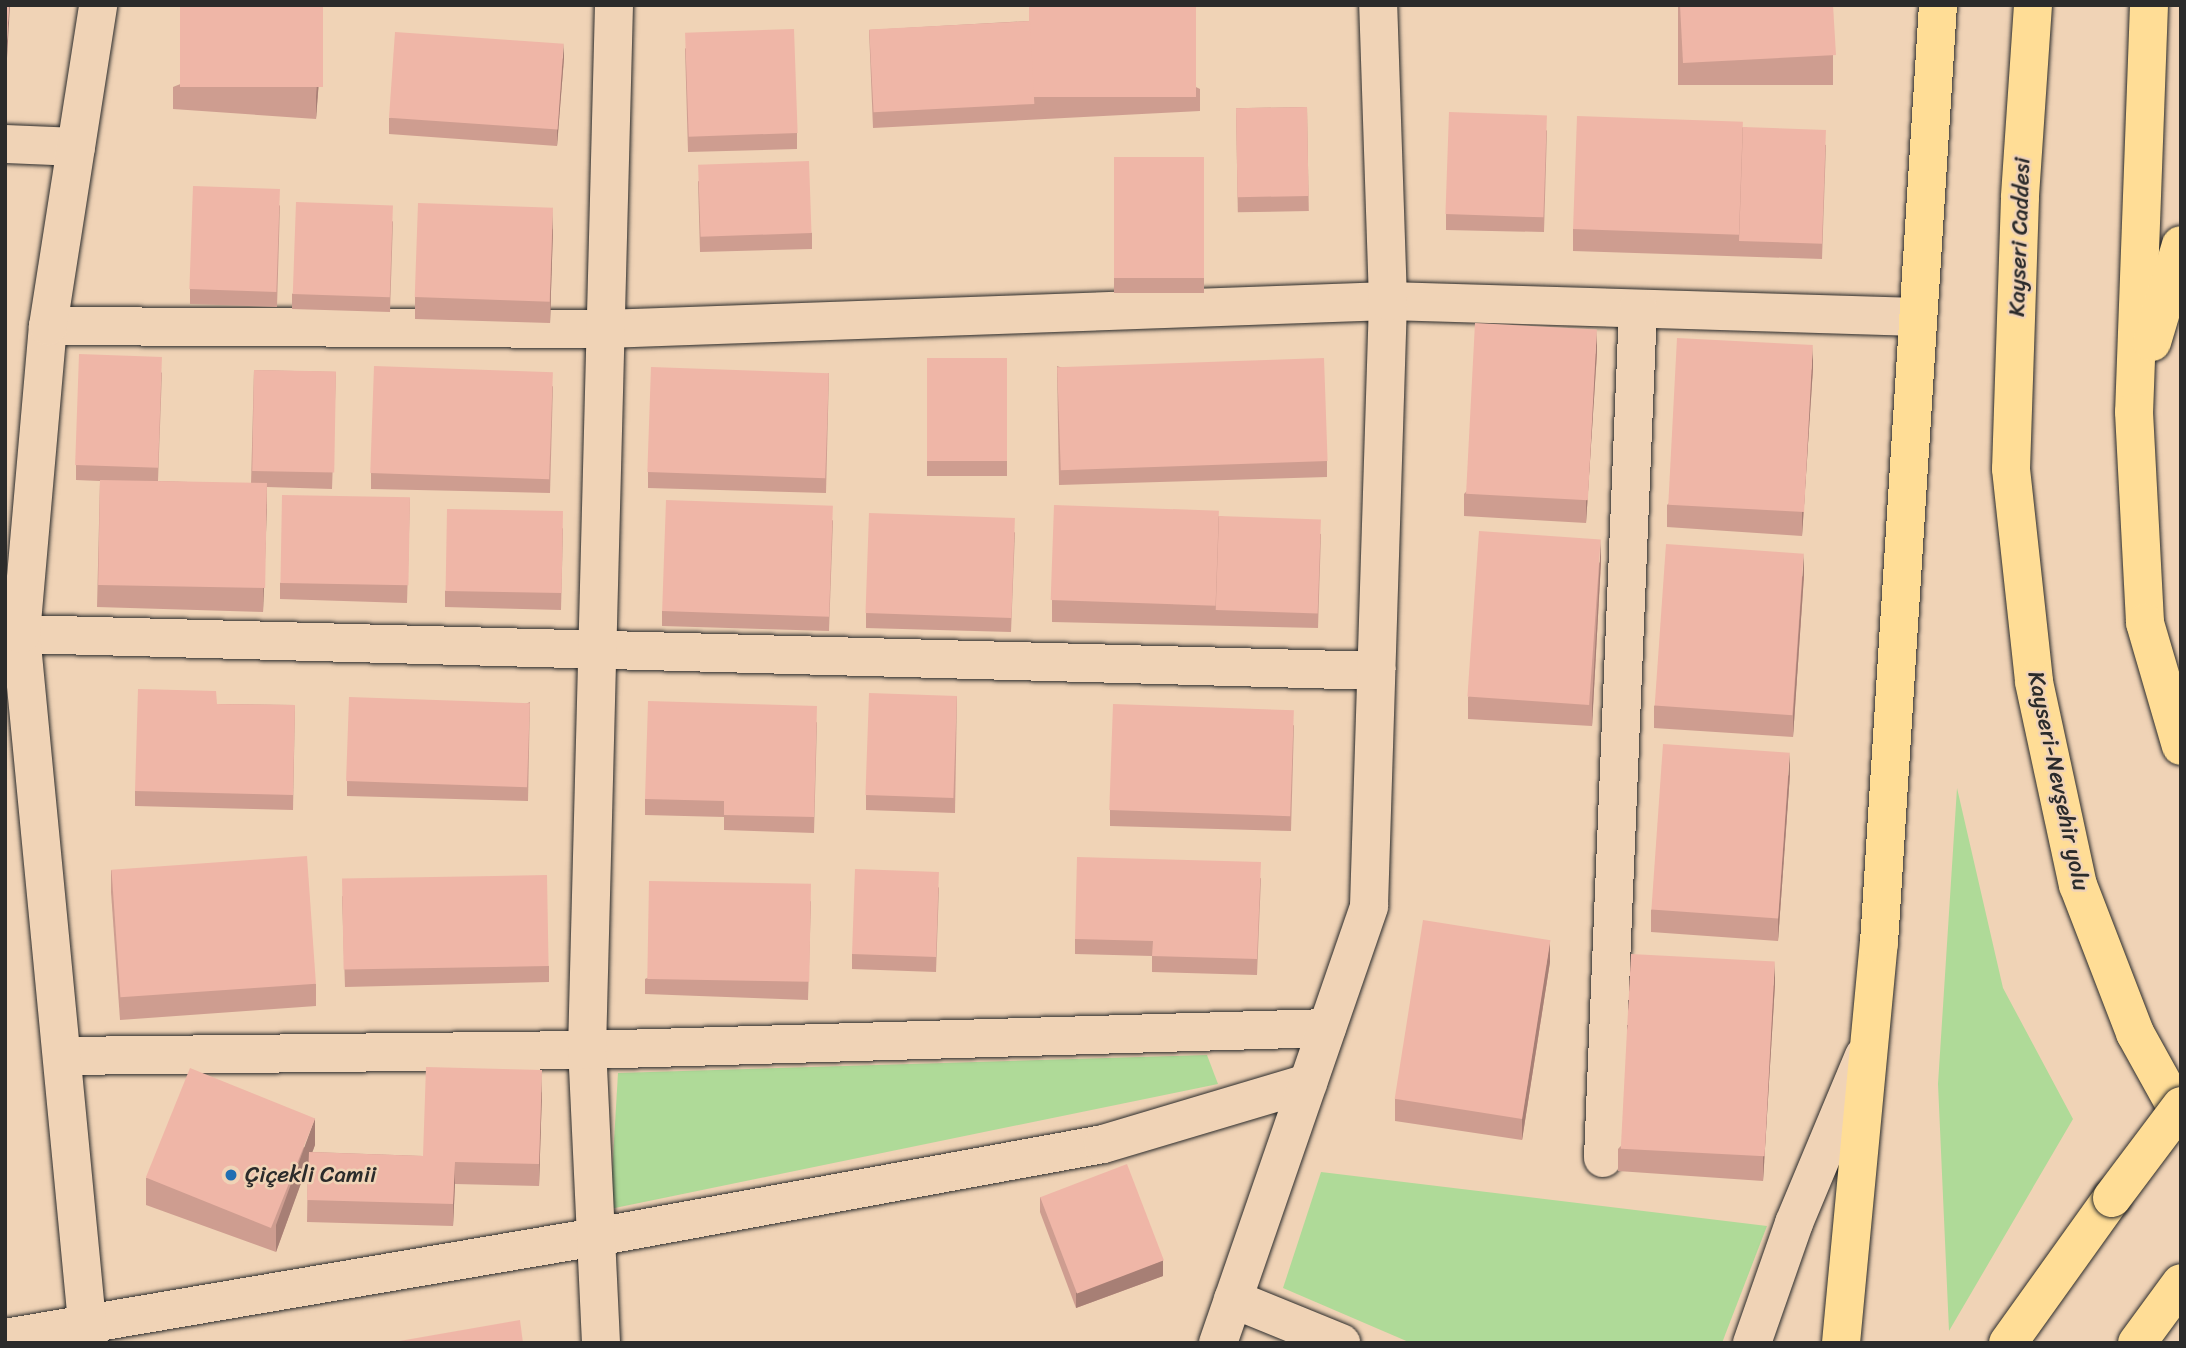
<!DOCTYPE html>
<html>
<head>
<meta charset="utf-8">
<style>
  body { margin:0 }
  #map { position:relative; width:2186px; height:1348px; overflow:hidden; background:#f0d3b6; font-family:Sriracha,sans-serif }
  div>[style] { position:absolute }
  [style*='--x'] { left:calc(var(--x)*1px); top:calc(var(--y)*1px); width:calc(var(--w)*1px); rotate:calc(var(--a)*1deg) }
  .green>* { inset:0; background:#afda98 }
  .roads { filter:drop-shadow(0 0 2px #2b2b2b) drop-shadow(0 0 2px #2b2b2b) }
  .street>* { height:38px; margin:-19px; padding:0 19px; transform-origin:19px; border-radius:19px; background:#f0d3b6 }
  .highway>* { height:38px; margin:-19px; padding:0 19px; transform-origin:19px; border-radius:19px; background:#ffdd96 }
  .bridges { filter:drop-shadow(0 0 2px #2b2b2b) drop-shadow(0 0 2px #2b2b2b) }
  .highway-bridge>* { height:38px; margin:-19px; padding:0 19px; transform-origin:19px; border-radius:19px; background:#ffdd96 }
  .wall>* { inset:0; background:#ce9d90; transform-origin:0 0 }
  .shaded-wall>* { inset:0; background:#a77f75 }
  .building>* { inset:0; background:#efb6a7; transform-origin:0 0 }
  .dots>* { width:19px; height:19px; translate:-50% -50%; box-sizing:border-box; border:4px solid #f0d3b6; border-radius:50% }
  span { translate:-50% -50%; white-space:nowrap; text-align:center; line-height:1.15; -webkit-text-stroke:5px #f0d3b6; paint-order:stroke }
  .street-label { font-size:23px; color:#2b2b2b }
  .poi-label { font-size:23px; color:#2b2b2b }
  .left { translate:0 -50%; text-align:left }
  .frame { position:absolute; inset:0; border:7px solid #2b2b2b; pointer-events:none }
</style>
</head>
<body>
<div id="map">
  <div class="green">
    <i style="clip-path:polygon(1957px 788px,2003px 988px,2073px 1119px,1949px 1331px,1938px 1084px)"></i>
    <i style="clip-path:polygon(1207px 1055px,1218px 1084px,610px 1209px,618px 1073px)"></i>
    <i style="clip-path:polygon(1321px 1172px,1767px 1226px,1722px 1343px,1411px 1343px,1283px 1288px)"></i>
  </div>
  <div class="roads">
    <div class="street">
      <i style="--x:5;--y:144;--w:71;--a:2.4"></i>
      <i style="--x:48;--y:326;--w:557;--a:0.31"></i>
      <i style="--x:605;--y:329;--w:784;--a:-2.05"></i>
      <i style="--x:1388;--y:301;--w:530;--a:1.73"></i>
      <i style="--x:21;--y:634;--w:1356;--a:1.56"></i>
      <i style="--x:63;--y:1056;--w:524;--a:-0.66"></i>
      <i style="--x:587;--y:1050;--w:740;--a:-1.7"></i>
      <i style="--x:1603;--y:1158;--w:850;--a:-87.64"></i>
      <i style="--x:1233;--y:1299;--w:117;--a:22.2"></i>
      <i style="--x:5;--y:1338;--w:600;--a:-9.7"></i>
      <i style="--x:596;--y:1237;--w:515;--a:-10.39"></i>
      <i style="--x:1103;--y:1144;--w:214;--a:-16.6"></i>
      <i style="--x:89;--y:1343;--w:712;--a:-95.48"></i>
      <i style="--x:21;--y:634;--w:309;--a:-85"></i>
      <i style="--x:48;--y:326;--w:325;--a:-81.1"></i>
      <i style="--x:601;--y:1343;--w:293;--a:-92.7"></i>
      <i style="--x:587;--y:1050;--w:1045;--a:-88.52"></i>
      <i style="--x:1218;--y:1343;--w:462;--a:-70.9"></i>
      <i style="--x:1369;--y:906;--w:605;--a:-88.2"></i>
      <i style="--x:1388;--y:301;--w:296;--a:-91.9"></i>
      <i style="--x:1752;--y:1343;--w:127;--a:-70.7"></i>
      <i style="--x:1794;--y:1223;--w:181;--a:-67.3"></i>
    </div>
    <div class="highway">
      <i style="--x:2033;--y:5;--w:193;--a:93.9"></i>
      <i style="--x:2020;--y:198;--w:271;--a:91.9"></i>
      <i style="--x:2011;--y:469;--w:214;--a:83.8"></i>
      <i style="--x:2034;--y:682;--w:208;--a:77.8"></i>
      <i style="--x:2078;--y:885;--w:159;--a:68.9"></i>
      <i style="--x:2135;--y:1033;--w:95;--a:61"></i>
      <i style="--x:2149;--y:5;--w:407;--a:92.1"></i>
      <i style="--x:2134;--y:412;--w:211;--a:87"></i>
      <i style="--x:2145;--y:623;--w:128;--a:73.7"></i>
      <i style="--x:2152;--y:342;--w:101;--a:-73.4"></i>
      <i style="--x:1841;--y:1343;--w:402;--a:-84.6"></i>
      <i style="--x:1879;--y:943;--w:940;--a:-86.4"></i>
      <i style="--x:2008;--y:1343;--w:178;--a:-54.4"></i>
      <i style="--x:2137;--y:1343;--w:74;--a:-53.7"></i>
    </div>
  </div>
  <div class="bridges">
    <div class="highway-bridge">
      <i style="--x:2112;--y:1198;--w:115;--a:-53.1"></i>
    </div>
  </div>
  <div class="wall">
    <i style="clip-path:polygon(1029px 5px,1200px 89px,1200px 111px,873px 128px,869px 30px,1029px 21px)"></i>
    <i style="left:1678px;top:5px;width:155px;height:80px"></i>
    <i style="clip-path:polygon(323px 27px,316px 119px,173px 109px,173px 87px)"></i>
    <i style="clip-path:polygon(685px 48px,797px 133px,797px 149px,688px 152px)"></i>
    <i style="clip-path:polygon(564px 58px,557px 146px,389px 134px,389px 118px)"></i>
    <i style="left:1307px;top:107px;width:104px;height:71px;rotate:89deg"></i>
    <i style="clip-path:polygon(1743px 127px,1826px 145px,1822px 259px,1573px 251px,1573px 229px)"></i>
    <i style="clip-path:polygon(1547px 130px,1544px 232px,1446px 230px,1446px 214px)"></i>
    <i style="left:1114px;top:157px;width:90px;height:136px"></i>
    <i style="clip-path:polygon(698px 181px,812px 233px,812px 249px,700px 252px)"></i>
    <i style="clip-path:polygon(280px 205px,277px 307px,190px 304px,190px 289px)"></i>
    <i style="clip-path:polygon(393px 221px,390px 312px,292px 309px,292px 294px)"></i>
    <i style="clip-path:polygon(553px 229px,550px 323px,415px 319px,415px 297px)"></i>
    <i style="clip-path:polygon(1597px 352px,1586px 523px,1464px 516px,1464px 494px)"></i>
    <i style="left:927px;top:358px;width:80px;height:118px"></i>
    <i style="clip-path:polygon(1057px 366px,1327px 461px,1327px 477px,1059px 485px)"></i>
    <i style="clip-path:polygon(1813px 368px,1802px 536px,1667px 527px,1667px 505px)"></i>
    <i style="clip-path:polygon(254px 370px,336px 372px,332px 489px,267px 487px,263px 612px,97px 607px,100px 481px,76px 480px,76px 465px,162px 372px,158px 481px,251px 484px)"></i>
    <i style="clip-path:polygon(829px 373px,826px 493px,648px 488px,648px 472px)"></i>
    <i style="clip-path:polygon(553px 386px,550px 493px,371px 489px,371px 473px)"></i>
    <i style="clip-path:polygon(410px 498px,407px 603px,280px 599px,280px 583px)"></i>
    <i style="clip-path:polygon(1219px 516px,1321px 534px,1318px 628px,1052px 622px,1052px 600px)"></i>
    <i style="clip-path:polygon(833px 520px,829px 631px,662px 626px,662px 611px)"></i>
    <i style="clip-path:polygon(563px 528px,561px 610px,445px 607px,445px 591px)"></i>
    <i style="clip-path:polygon(1015px 532px,1011px 632px,866px 628px,866px 613px)"></i>
    <i style="clip-path:polygon(1601px 561px,1592px 726px,1468px 719px,1468px 697px)"></i>
    <i style="clip-path:polygon(1804px 575px,1793px 737px,1654px 728px,1654px 706px)"></i>
    <i style="clip-path:polygon(957px 696px,955px 813px,866px 810px,866px 795px)"></i>
    <i style="clip-path:polygon(530px 702px,528px 801px,347px 796px,347px 781px)"></i>
    <i style="clip-path:polygon(217px 704px,295px 705px,293px 810px,135px 806px,135px 791px)"></i>
    <i style="clip-path:polygon(817px 722px,814px 833px,724px 830px,724px 817px,645px 815px,645px 799px)"></i>
    <i style="clip-path:polygon(1294px 725px,1291px 831px,1110px 826px,1110px 810px)"></i>
    <i style="clip-path:polygon(1790px 774px,1778px 941px,1651px 932px,1651px 910px)"></i>
    <i style="clip-path:polygon(111px 870px,316px 984px,316px 1006px,120px 1020px,111px 892px)"></i>
    <i style="clip-path:polygon(1261px 878px,1257px 975px,1152px 972px,1152px 956px,1075px 954px,1075px 939px)"></i>
    <i style="clip-path:polygon(939px 887px,936px 972px,852px 969px,852px 954px)"></i>
    <i style="clip-path:polygon(342px 896px,549px 966px,549px 982px,345px 987px)"></i>
    <i style="clip-path:polygon(811px 901px,808px 1000px,645px 994px,645px 979px)"></i>
    <i style="clip-path:polygon(1550px 962px,1522px 1140px,1395px 1121px,1395px 1099px)"></i>
    <i style="clip-path:polygon(1775px 984px,1763px 1181px,1618px 1171px,1618px 1149px)"></i>
    <i style="clip-path:polygon(542px 1092px,539px 1186px,455px 1184px,453px 1226px,307px 1222px,308px 1163px,276px 1252px,146px 1205px,146px 1178px,315px 1145px,312px 1152px,423px 1156px)"></i>
    <i style="clip-path:polygon(1040px 1197px,1163px 1276px,1076px 1308px,1040px 1212px)"></i>
  </div>
  <div class="shaded-wall">
    <i style="clip-path:polygon(9px 5px,10px 5px,5px 94px,5px 78px)"></i>
    <i style="clip-path:polygon(323px 5px,323px 27px,316px 119px,316px 97px)"></i>
    <i style="clip-path:polygon(564px 43px,564px 58px,557px 146px,557px 131px)"></i>
    <i style="clip-path:polygon(553px 207px,553px 229px,550px 323px,550px 301px)"></i>
    <i style="clip-path:polygon(1597px 330px,1597px 352px,1586px 523px,1586px 501px)"></i>
    <i style="clip-path:polygon(1813px 346px,1813px 368px,1802px 536px,1802px 513px)"></i>
    <i style="clip-path:polygon(267px 484px,267px 506px,263px 612px,263px 590px)"></i>
    <i style="clip-path:polygon(1601px 539px,1601px 561px,1592px 726px,1592px 704px)"></i>
    <i style="clip-path:polygon(1804px 553px,1804px 575px,1793px 737px,1793px 715px)"></i>
    <i style="clip-path:polygon(1790px 752px,1790px 774px,1778px 941px,1778px 919px)"></i>
    <i style="clip-path:polygon(1550px 940px,1550px 962px,1522px 1140px,1522px 1118px)"></i>
    <i style="clip-path:polygon(1775px 962px,1775px 984px,1763px 1181px,1763px 1158px)"></i>
    <i style="clip-path:polygon(542px 1070px,542px 1092px,539px 1186px,539px 1164px)"></i>
    <i style="clip-path:polygon(315px 1118px,315px 1145px,276px 1252px,276px 1225px)"></i>
    <i style="clip-path:polygon(455px 1162px,455px 1184px,453px 1226px,453px 1204px)"></i>
    <i style="clip-path:polygon(1163px 1260px,1163px 1276px,1076px 1308px,1076px 1293px)"></i>
  </div>
  <div class="building">
    <i style="clip-path:polygon(5px 5px,9px 5px,5px 78px)"></i>
    <i style="left:180px;top:5px;width:143px;height:82px"></i>
    <i style="left:1029px;top:5px;width:167px;height:92px"></i>
    <i style="clip-path:polygon(1680px 5px,1833px 5px,1836px 55px,1683px 63px)"></i>
    <i style="left:1030px;top:21px;width:83px;height:161px;rotate:87deg"></i>
    <i style="left:794px;top:29px;width:104px;height:109px;rotate:88deg"></i>
    <i style="left:395px;top:32px;width:169px;height:86px;rotate:4deg"></i>
    <i style="left:1307px;top:107px;width:89px;height:71px;rotate:89deg"></i>
    <i style="left:1449px;top:112px;width:98px;height:102px;rotate:2deg"></i>
    <i style="left:1577px;top:116px;width:166px;height:113px;rotate:2deg"></i>
    <i style="left:1743px;top:127px;width:83px;height:114px;rotate:2deg"></i>
    <i style="left:1114px;top:157px;width:90px;height:121px"></i>
    <i style="left:809px;top:161px;width:72px;height:111px;rotate:88deg"></i>
    <i style="left:193px;top:186px;width:87px;height:103px;rotate:2deg"></i>
    <i style="left:296px;top:202px;width:97px;height:92px;rotate:2deg"></i>
    <i style="left:418px;top:203px;width:135px;height:94px;rotate:2deg"></i>
    <i style="left:1475px;top:323px;width:122px;height:171px;rotate:3deg"></i>
    <i style="left:1677px;top:338px;width:136px;height:167px;rotate:3deg"></i>
    <i style="left:79px;top:354px;width:83px;height:111px;rotate:2deg"></i>
    <i style="left:927px;top:358px;width:80px;height:103px"></i>
    <i style="left:1324px;top:358px;width:103px;height:267px;rotate:88deg"></i>
    <i style="left:374px;top:366px;width:179px;height:107px;rotate:2deg"></i>
    <i style="left:651px;top:367px;width:178px;height:105px;rotate:2deg"></i>
    <i style="left:254px;top:370px;width:82px;height:101px;rotate:1deg"></i>
    <i style="left:100px;top:480px;width:167px;height:105px;rotate:1deg"></i>
    <i style="left:282px;top:495px;width:128px;height:88px;rotate:1deg"></i>
    <i style="left:666px;top:500px;width:167px;height:111px;rotate:2deg"></i>
    <i style="left:1054px;top:505px;width:165px;height:95px;rotate:2deg"></i>
    <i style="left:447px;top:509px;width:116px;height:82px;rotate:1deg"></i>
    <i style="left:869px;top:513px;width:146px;height:100px;rotate:2deg"></i>
    <i style="left:1219px;top:516px;width:102px;height:94px;rotate:2deg"></i>
    <i style="left:1479px;top:531px;width:122px;height:166px;rotate:4deg"></i>
    <i style="left:1666px;top:544px;width:138px;height:162px;rotate:4deg"></i>
    <i style="clip-path:polygon(138px 689px,216px 691px,217px 704px,295px 705px,293px 795px,135px 791px)"></i>
    <i style="left:869px;top:693px;width:88px;height:102px;rotate:2deg"></i>
    <i style="left:349px;top:697px;width:181px;height:84px;rotate:2deg"></i>
    <i style="clip-path:polygon(648px 701px,817px 706px,814px 817px,724px 815px,724px 801px,645px 799px)"></i>
    <i style="left:1113px;top:704px;width:181px;height:106px;rotate:2deg"></i>
    <i style="left:1663px;top:744px;width:127px;height:166px;rotate:4deg"></i>
    <i style="left:307px;top:856px;width:128px;height:196px;rotate:86deg"></i>
    <i style="clip-path:polygon(1077px 857px,1261px 862px,1257px 959px,1152px 956px,1153px 941px,1075px 939px)"></i>
    <i style="left:855px;top:869px;width:84px;height:85px;rotate:2deg"></i>
    <i style="left:547px;top:875px;width:91px;height:205px;rotate:89deg"></i>
    <i style="left:649px;top:881px;width:162px;height:98px;rotate:1deg"></i>
    <i style="left:1423px;top:920px;width:129px;height:181px;rotate:9deg"></i>
    <i style="left:1631px;top:954px;width:144px;height:195px;rotate:3deg"></i>
    <i style="clip-path:polygon(426px 1067px,542px 1070px,539px 1164px,455px 1162px,453px 1204px,307px 1200px,309px 1152px,423px 1156px)"></i>
    <i style="left:190px;top:1068px;width:135px;height:118px;rotate:22deg"></i>
    <i style="left:1127px;top:1164px;width:103px;height:93px;rotate:69deg"></i>
    <i style="clip-path:polygon(520px 1320px,523px 1343px,388px 1343px)"></i>
  </div>
  <div class="dots">
    <i style="left:231px;top:1175px;background:#1f6fb2"></i>
  </div>
  <div class="street-label">
    <span style="left:2020px;top:237px;rotate:-88deg">Kayseri Caddesi</span>
    <span style="left:2058px;top:781px;rotate:78deg">Kayseri-Nevşehir yolu</span>
  </div>
  <div class="poi-label">
    <span class="left" style="left:245px;top:1175px">Çiçekli Camii</span>
  </div>
  <div class="frame"></div>
</div>
</body>
</html>
